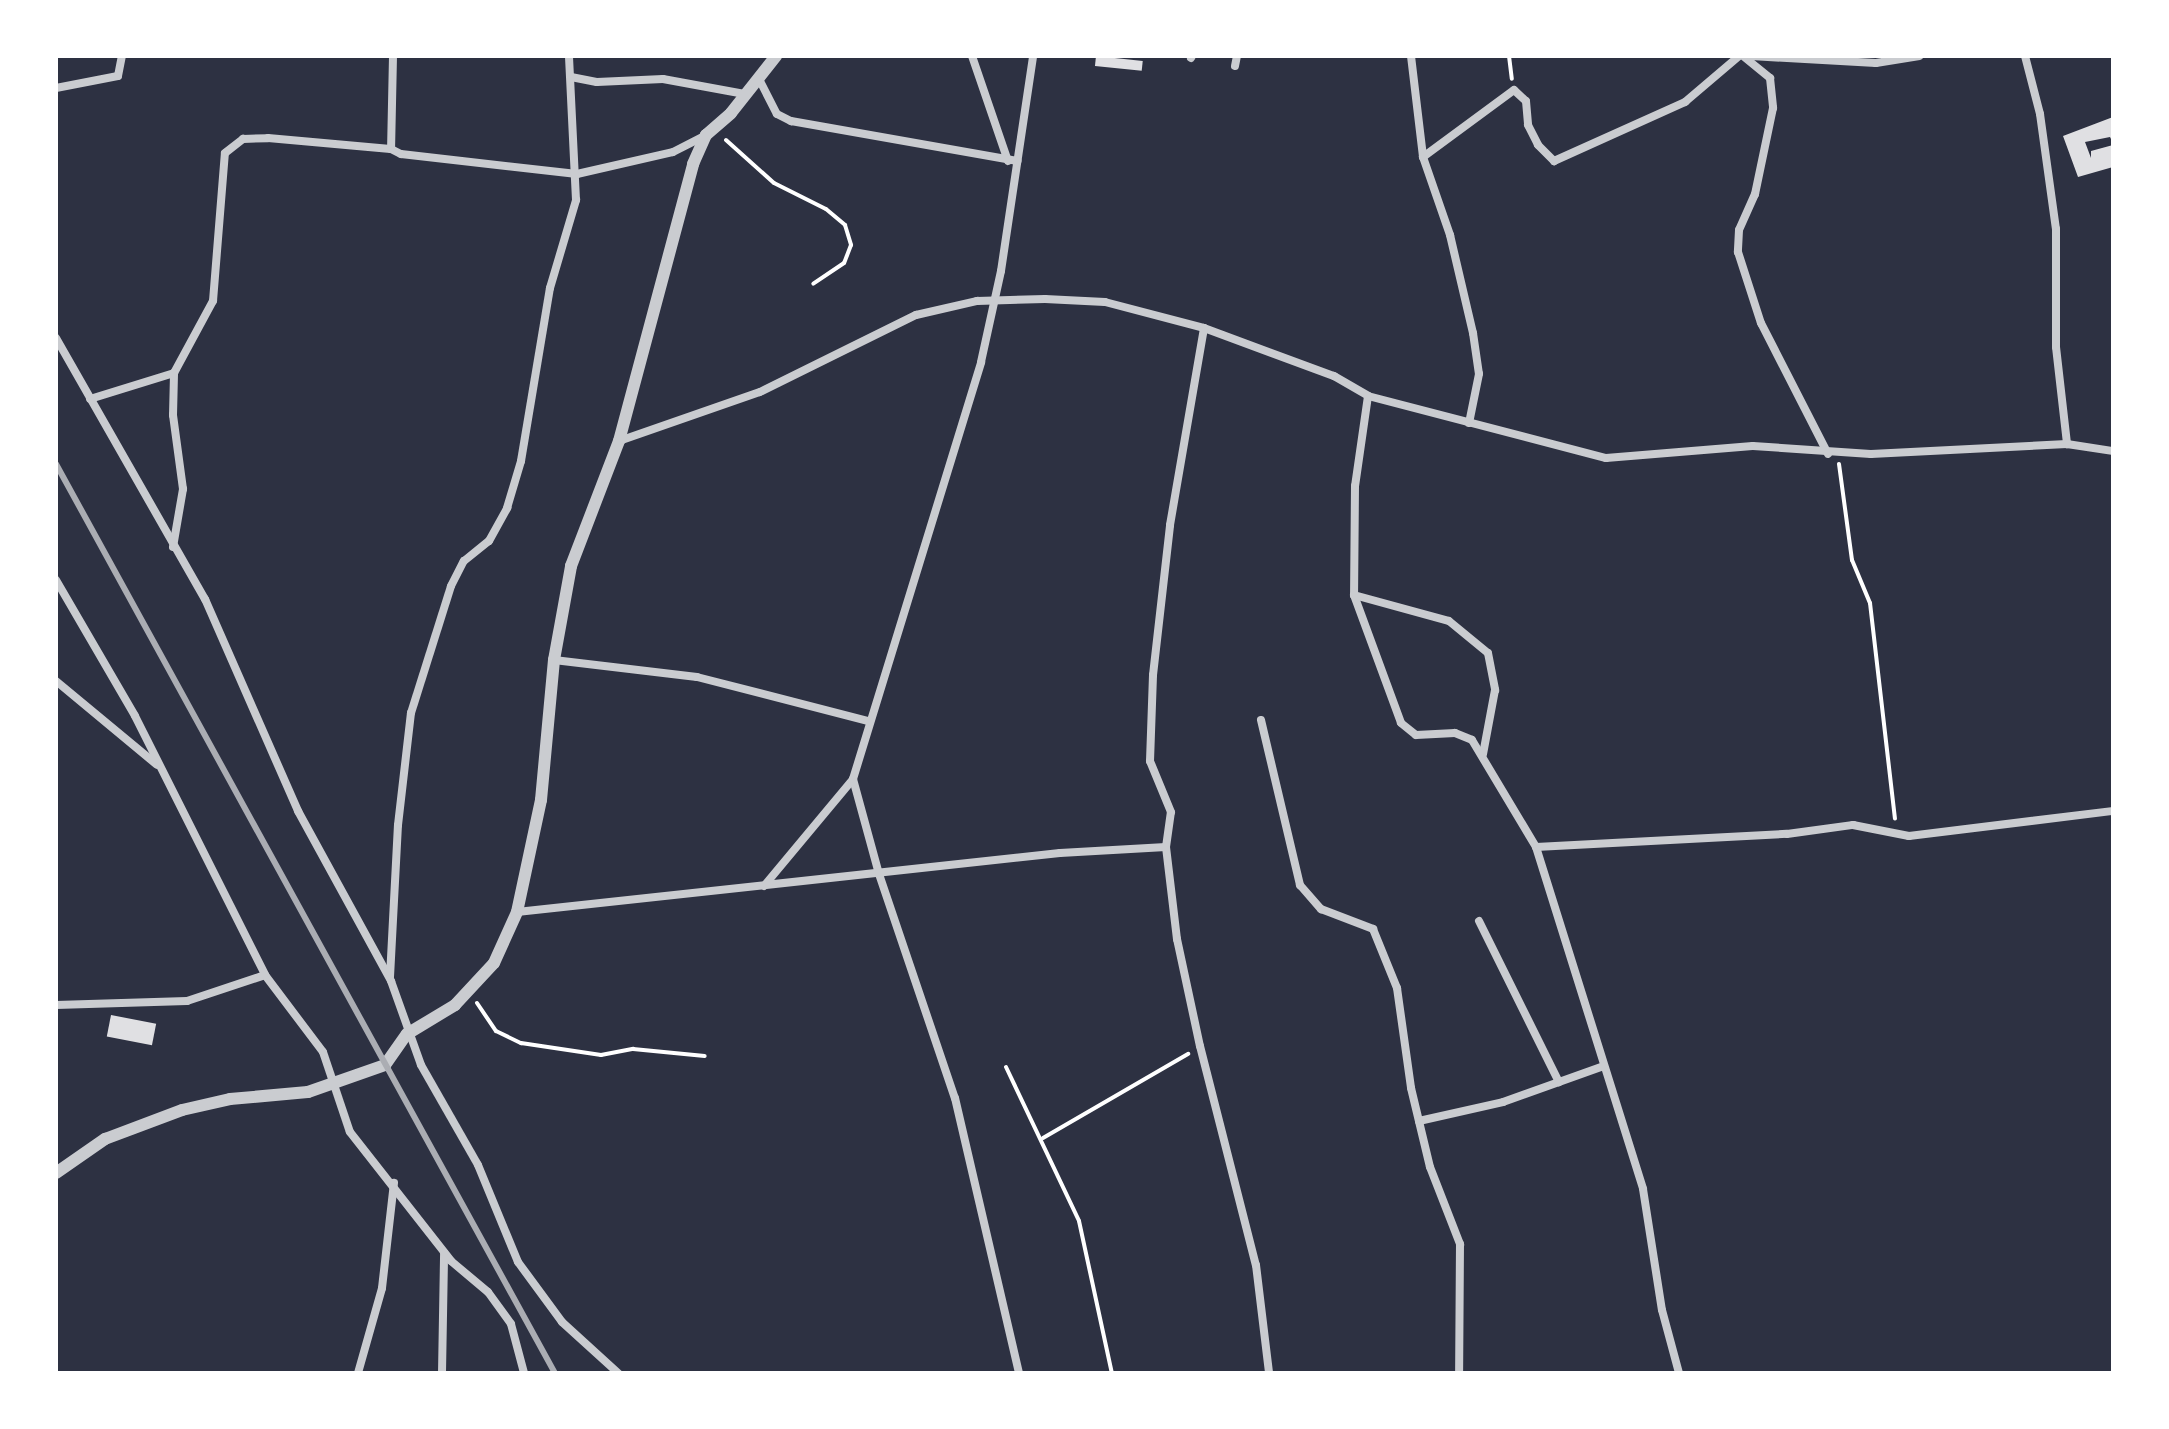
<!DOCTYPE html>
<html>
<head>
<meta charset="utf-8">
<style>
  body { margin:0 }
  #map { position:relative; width:2169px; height:1429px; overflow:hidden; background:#2d3142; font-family:"Varela Round",sans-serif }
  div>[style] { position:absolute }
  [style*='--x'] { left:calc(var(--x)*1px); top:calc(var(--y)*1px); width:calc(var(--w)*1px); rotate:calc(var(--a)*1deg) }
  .building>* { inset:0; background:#e0e0e3; transform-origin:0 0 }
  .path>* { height:4px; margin:-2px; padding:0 2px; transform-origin:2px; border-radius:2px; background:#fff }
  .minor>* { height:8px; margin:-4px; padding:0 4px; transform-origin:4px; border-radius:4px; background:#caccd0 }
  .tertiary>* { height:12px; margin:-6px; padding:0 6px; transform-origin:6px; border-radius:6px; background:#caccd0 }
  .rail>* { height:6px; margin:-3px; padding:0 3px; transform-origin:3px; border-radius:3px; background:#abadb3 }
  span { translate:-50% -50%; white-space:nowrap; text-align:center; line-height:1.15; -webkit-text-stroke:6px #fff; paint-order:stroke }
  .frame { position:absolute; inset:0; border:58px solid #fff; pointer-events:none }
</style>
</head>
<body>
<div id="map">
  <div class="building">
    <i style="left:1096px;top:56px;width:47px;height:10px;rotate:6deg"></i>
    <i style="clip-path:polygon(2113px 117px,2113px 143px,2110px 137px,2085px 142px,2091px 158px,2091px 151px,2113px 145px,2113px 167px,2078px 177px,2063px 136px)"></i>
    <i style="left:111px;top:1015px;width:46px;height:22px;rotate:11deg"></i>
  </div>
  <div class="path">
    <i style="--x:1509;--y:56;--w:23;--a:83"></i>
    <i style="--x:726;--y:140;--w:64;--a:41.9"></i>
    <i style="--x:774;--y:183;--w:58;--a:26.6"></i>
    <i style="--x:826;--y:209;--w:25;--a:40"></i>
    <i style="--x:845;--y:225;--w:21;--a:73"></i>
    <i style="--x:851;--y:245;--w:19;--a:111"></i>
    <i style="--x:844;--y:263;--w:37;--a:146"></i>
    <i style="--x:1839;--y:464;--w:97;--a:82.3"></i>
    <i style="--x:1852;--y:560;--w:47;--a:67.3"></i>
    <i style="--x:1870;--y:603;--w:217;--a:83.4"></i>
    <i style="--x:477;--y:1003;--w:34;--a:56"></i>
    <i style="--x:496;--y:1031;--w:28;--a:26"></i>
    <i style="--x:521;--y:1043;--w:81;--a:8.5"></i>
    <i style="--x:601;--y:1055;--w:33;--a:-11"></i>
    <i style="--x:633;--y:1049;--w:72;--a:5.6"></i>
    <i style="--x:1006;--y:1067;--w:170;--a:64.6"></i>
    <i style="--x:1079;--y:1221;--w:156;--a:77.8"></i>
    <i style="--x:1043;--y:1138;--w:168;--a:-30.1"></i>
  </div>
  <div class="minor">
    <i style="--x:393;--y:56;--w:93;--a:91.2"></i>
    <i style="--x:391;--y:149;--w:11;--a:27"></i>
    <i style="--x:401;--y:154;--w:177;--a:6.5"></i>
    <i style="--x:577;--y:174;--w:98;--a:-12.9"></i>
    <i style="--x:673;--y:152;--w:35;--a:-27"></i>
    <i style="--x:972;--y:56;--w:111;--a:71.1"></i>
    <i style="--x:1411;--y:56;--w:102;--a:83.2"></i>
    <i style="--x:1423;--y:157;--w:83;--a:70.9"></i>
    <i style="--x:1450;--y:235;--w:101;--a:76.8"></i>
    <i style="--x:1473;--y:333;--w:41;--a:81.7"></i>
    <i style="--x:1479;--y:374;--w:50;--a:101.5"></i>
    <i style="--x:1743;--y:56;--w:35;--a:39"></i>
    <i style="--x:1770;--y:78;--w:30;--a:84"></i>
    <i style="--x:1773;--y:108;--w:88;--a:101.8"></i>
    <i style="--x:1755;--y:194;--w:39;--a:114"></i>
    <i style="--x:1739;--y:230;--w:22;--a:93"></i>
    <i style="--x:1738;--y:252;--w:75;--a:72.1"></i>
    <i style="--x:1761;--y:323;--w:147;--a:62.9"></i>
    <i style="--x:1751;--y:56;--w:125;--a:3.2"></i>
    <i style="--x:1876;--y:63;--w:44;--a:-9.2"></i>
    <i style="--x:2025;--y:56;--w:60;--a:75.5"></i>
    <i style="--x:2040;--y:114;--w:116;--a:82.1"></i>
    <i style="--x:2056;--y:229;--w:118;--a:90"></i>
    <i style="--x:2056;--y:347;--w:98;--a:83.5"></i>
    <i style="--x:1191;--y:58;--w:2;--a:-63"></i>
    <i style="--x:1235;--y:66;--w:10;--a:-79"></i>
    <i style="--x:571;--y:77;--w:26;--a:11"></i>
    <i style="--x:597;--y:82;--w:66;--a:-2.6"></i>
    <i style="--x:663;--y:79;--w:83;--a:10.4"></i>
    <i style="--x:759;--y:79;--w:39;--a:63"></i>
    <i style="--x:777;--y:114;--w:16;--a:27"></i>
    <i style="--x:791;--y:121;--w:230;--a:10"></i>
    <i style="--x:56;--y:88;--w:63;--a:-11"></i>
    <i style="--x:118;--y:76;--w:20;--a:-79"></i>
    <i style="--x:1423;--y:157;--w:113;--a:-36.4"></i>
    <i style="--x:1514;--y:90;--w:16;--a:43"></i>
    <i style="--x:1526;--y:101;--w:24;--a:85"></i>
    <i style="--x:1528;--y:125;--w:22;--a:63"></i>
    <i style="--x:1538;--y:145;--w:23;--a:45"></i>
    <i style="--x:1554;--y:161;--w:144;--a:-24.2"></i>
    <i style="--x:1685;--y:102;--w:71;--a:-40.4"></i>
    <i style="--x:56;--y:338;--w:301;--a:60.3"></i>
    <i style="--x:205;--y:599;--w:232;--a:66.3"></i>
    <i style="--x:298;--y:811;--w:194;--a:61.3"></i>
    <i style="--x:391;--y:981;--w:89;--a:70.3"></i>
    <i style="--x:421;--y:1065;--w:115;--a:60.3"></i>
    <i style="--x:478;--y:1165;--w:105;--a:67.6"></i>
    <i style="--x:518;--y:1262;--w:74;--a:53.7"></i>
    <i style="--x:562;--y:1322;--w:76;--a:42.3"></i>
    <i style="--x:1368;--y:396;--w:91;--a:98.2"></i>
    <i style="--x:1355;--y:486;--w:109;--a:90.5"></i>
    <i style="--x:1354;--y:595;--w:136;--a:69.8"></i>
    <i style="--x:1401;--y:723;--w:19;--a:39"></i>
    <i style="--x:1416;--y:735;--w:39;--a:-3"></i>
    <i style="--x:1455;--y:733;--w:18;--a:22"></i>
    <i style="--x:1472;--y:740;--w:125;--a:59.1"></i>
    <i style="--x:1536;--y:847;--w:358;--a:72.6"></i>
    <i style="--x:1643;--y:1189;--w:122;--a:81.1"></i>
    <i style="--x:1662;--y:1310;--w:65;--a:74.9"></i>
    <i style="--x:90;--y:399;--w:88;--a:-17.2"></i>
    <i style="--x:619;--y:441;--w:149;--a:-19.2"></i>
    <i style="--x:760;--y:392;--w:174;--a:-26.3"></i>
    <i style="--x:916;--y:315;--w:63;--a:-12.9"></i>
    <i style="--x:977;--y:301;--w:68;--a:-1.7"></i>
    <i style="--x:1045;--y:299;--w:60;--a:2.9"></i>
    <i style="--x:1105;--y:302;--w:102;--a:14.7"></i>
    <i style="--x:1204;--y:328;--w:139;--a:20.3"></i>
    <i style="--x:1334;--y:376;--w:39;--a:30"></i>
    <i style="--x:1368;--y:396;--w:246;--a:14.6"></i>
    <i style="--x:1606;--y:458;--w:147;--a:-4.7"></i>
    <i style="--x:1753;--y:446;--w:118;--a:3.9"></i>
    <i style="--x:1871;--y:454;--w:196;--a:-2.9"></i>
    <i style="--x:2067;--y:444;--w:47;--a:8.7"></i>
    <i style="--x:173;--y:547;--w:59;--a:-80.2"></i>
    <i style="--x:183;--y:489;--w:75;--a:-97.7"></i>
    <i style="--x:173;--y:415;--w:42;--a:-88.6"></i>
    <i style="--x:174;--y:373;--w:82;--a:-61.6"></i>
    <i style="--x:213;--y:301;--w:148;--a:-85.4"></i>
    <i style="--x:225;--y:153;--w:23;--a:-38"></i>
    <i style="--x:243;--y:139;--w:25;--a:-2"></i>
    <i style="--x:268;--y:138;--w:123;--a:5.1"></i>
    <i style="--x:56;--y:580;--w:157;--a:59.8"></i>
    <i style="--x:135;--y:716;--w:290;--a:63.3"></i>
    <i style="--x:265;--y:975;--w:96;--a:53"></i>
    <i style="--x:323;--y:1052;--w:84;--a:71.4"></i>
    <i style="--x:350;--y:1132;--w:164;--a:51.9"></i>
    <i style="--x:451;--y:1261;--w:48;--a:40"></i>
    <i style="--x:488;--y:1292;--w:39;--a:54"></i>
    <i style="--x:511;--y:1324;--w:51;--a:75.1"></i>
    <i style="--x:1354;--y:595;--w:98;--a:15.3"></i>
    <i style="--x:1449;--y:621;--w:50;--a:39.4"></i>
    <i style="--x:1488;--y:653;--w:38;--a:79"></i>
    <i style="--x:1495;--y:690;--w:65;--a:100.6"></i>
    <i style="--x:554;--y:660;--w:144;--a:6.8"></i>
    <i style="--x:697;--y:677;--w:177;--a:14.4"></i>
    <i style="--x:56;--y:681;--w:131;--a:39.7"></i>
    <i style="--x:1261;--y:720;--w:170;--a:76.7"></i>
    <i style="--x:1300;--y:885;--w:32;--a:49"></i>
    <i style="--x:1321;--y:909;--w:56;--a:21"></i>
    <i style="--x:1373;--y:929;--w:64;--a:67.9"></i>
    <i style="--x:1397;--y:988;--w:101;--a:82"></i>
    <i style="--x:1411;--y:1088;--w:81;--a:76.5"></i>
    <i style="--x:1430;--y:1167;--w:83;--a:68.7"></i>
    <i style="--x:1460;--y:1244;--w:129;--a:90.4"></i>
    <i style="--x:853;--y:779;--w:98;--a:74.7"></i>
    <i style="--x:879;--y:874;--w:237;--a:71.3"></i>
    <i style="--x:955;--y:1098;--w:282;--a:76.9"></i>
    <i style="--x:1166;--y:847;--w:35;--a:-82"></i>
    <i style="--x:1171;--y:812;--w:55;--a:-112.4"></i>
    <i style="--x:1150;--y:761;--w:86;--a:-88"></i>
    <i style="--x:1153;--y:675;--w:151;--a:-83.5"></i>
    <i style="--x:1170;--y:525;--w:200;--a:-80.2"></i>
    <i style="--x:1536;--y:847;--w:251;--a:-3"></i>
    <i style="--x:1787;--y:834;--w:67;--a:-7.8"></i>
    <i style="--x:1853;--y:825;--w:57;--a:11.1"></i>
    <i style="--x:1909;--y:836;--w:206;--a:-7"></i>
    <i style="--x:764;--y:886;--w:139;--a:-50.2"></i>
    <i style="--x:853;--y:779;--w:436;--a:-72.9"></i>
    <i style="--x:981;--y:362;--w:93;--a:-77.6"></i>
    <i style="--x:1001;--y:271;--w:217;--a:-81.5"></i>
    <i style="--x:517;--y:912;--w:546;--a:-6.2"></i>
    <i style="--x:1060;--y:853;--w:106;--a:-3.2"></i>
    <i style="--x:1166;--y:847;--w:93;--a:83.2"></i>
    <i style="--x:1177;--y:939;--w:109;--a:77.9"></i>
    <i style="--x:1200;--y:1046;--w:226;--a:75.7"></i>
    <i style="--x:1256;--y:1265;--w:109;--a:83.1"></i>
    <i style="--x:1479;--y:921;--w:180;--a:63.6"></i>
    <i style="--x:390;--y:977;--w:152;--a:-87"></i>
    <i style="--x:398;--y:825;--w:113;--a:-83.4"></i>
    <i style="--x:411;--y:713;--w:133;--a:-72.5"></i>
    <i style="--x:451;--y:586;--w:28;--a:-63"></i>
    <i style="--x:464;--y:561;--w:32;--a:-39"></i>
    <i style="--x:489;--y:541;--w:38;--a:-61"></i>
    <i style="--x:507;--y:508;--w:49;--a:-73.4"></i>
    <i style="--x:521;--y:461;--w:175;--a:-80.5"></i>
    <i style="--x:550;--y:288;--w:92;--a:-73.5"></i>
    <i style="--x:576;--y:200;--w:144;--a:-92.8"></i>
    <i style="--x:56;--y:1005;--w:131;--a:-1.7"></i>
    <i style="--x:187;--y:1001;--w:82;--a:-18.4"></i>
    <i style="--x:1419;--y:1121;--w:86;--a:-12.7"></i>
    <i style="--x:1503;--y:1102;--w:107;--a:-19.6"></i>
    <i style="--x:358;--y:1373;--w:88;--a:-74.2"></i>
    <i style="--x:382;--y:1288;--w:106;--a:-83.5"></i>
    <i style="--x:442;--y:1373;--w:120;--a:-89"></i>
  </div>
  <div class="tertiary">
    <i style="--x:56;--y:1173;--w:60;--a:-34.8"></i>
    <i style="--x:105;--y:1139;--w:82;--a:-20.6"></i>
    <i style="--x:182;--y:1110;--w:49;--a:-12.9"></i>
    <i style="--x:230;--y:1099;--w:78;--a:-5.1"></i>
    <i style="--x:308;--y:1092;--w:82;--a:-19.3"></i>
    <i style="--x:385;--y:1065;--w:38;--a:-55"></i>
    <i style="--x:407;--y:1034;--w:56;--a:-31.1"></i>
    <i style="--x:455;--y:1005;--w:57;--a:-47.1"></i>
    <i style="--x:494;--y:963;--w:56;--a:-65.7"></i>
    <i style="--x:517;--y:912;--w:115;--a:-77.9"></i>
    <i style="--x:541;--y:800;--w:141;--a:-84.7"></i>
    <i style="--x:554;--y:660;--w:96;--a:-79.7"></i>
    <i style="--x:571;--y:566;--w:134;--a:-69"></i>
    <i style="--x:619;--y:441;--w:287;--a:-75"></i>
    <i style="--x:693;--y:164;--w:32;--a:-66"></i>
    <i style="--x:706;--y:135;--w:33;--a:-41"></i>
    <i style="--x:731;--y:113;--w:73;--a:-51.7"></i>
  </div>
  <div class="rail">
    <i style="--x:56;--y:464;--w:1037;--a:61.24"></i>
  </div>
  <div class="frame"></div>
</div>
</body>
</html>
